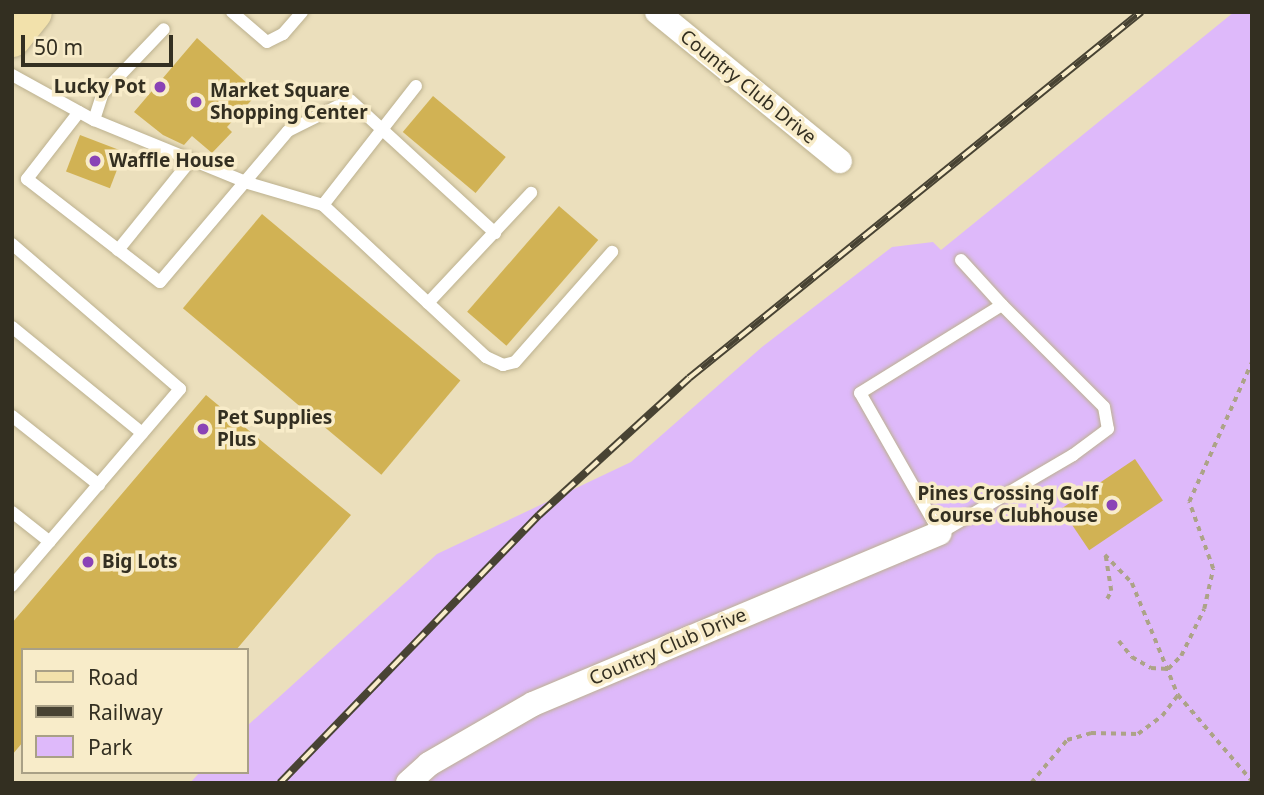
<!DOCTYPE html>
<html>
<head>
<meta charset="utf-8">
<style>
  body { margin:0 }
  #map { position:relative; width:1264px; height:795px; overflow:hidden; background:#ebdfbc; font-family:"Noto Sans",sans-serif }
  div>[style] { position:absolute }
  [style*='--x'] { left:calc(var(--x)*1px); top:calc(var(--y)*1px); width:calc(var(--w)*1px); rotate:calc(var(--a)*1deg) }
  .green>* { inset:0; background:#deb9fa }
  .building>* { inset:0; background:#d1b254; transform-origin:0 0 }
  .path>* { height:3.5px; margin-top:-1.75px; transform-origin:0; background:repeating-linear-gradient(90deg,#aca387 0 5px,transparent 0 10px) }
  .roads { filter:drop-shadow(0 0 2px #bcb18f) drop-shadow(0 0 2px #bcb18f) }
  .service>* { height:12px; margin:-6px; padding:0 6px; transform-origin:6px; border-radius:6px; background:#fff }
  .minor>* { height:24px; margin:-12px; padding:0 12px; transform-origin:12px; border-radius:12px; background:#fff }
  .primary>* { height:38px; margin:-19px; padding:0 19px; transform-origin:19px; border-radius:19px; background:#f2e1ab }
  .rail>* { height:8px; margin-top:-4px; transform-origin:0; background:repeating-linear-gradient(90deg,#f8ecc9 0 16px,#484333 0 32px); box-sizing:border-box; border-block:2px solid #484333 }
  .dots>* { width:19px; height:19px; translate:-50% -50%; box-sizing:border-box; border:4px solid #f8ecc9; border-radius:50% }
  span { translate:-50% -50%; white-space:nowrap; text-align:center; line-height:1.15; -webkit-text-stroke:7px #f8ecc9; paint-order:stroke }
  .poi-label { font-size:19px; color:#332f21; font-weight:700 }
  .right { translate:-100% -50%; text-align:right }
  .left { translate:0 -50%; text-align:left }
  .street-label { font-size:19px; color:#332f21 }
  .frame { position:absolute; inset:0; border:14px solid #332f21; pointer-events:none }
  .legend { position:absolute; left:21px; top:648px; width:228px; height:126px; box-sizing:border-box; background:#f8ecc9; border:2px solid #a9a086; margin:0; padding:9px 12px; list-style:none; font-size:21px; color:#332f21 }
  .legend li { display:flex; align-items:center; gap:14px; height:35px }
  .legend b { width:35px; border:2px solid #a9a086 }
  .scale { position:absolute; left:21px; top:35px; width:152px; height:32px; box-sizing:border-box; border:4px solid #332f21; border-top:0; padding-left:9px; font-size:21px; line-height:24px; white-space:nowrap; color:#332f21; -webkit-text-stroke:5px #f8ecc9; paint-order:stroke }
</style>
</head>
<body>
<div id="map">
  <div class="green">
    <i style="clip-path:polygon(1234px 12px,1252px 12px,1252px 783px,190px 783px,200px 772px,247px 772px,247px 726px,437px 554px,631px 462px,762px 347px,892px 247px,933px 242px,941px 250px)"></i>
  </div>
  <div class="building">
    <i style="clip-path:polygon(197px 38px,258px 93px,227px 127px,232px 132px,212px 153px,192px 136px,184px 145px,163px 135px,134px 112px)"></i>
    <i style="left:433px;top:96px;width:95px;height:47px;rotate:40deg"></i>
    <i style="left:80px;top:135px;width:47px;height:39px;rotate:21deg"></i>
    <i style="left:559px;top:206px;width:52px;height:140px;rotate:41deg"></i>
    <i style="left:262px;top:214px;width:259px;height:123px;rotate:40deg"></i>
    <i style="clip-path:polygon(206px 395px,351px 515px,236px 650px,23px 650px,23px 742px,12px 755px,12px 623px)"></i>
    <i style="left:1135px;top:459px;width:50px;height:89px;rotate:56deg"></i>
  </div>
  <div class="path">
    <i style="--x:1107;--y:599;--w:9;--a:-63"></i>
    <i style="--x:1111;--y:591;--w:36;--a:-99"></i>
    <i style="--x:1105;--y:555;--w:39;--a:46"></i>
    <i style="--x:1132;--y:583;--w:121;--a:67.7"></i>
    <i style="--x:1178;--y:695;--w:113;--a:49.3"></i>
    <i style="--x:1119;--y:641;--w:21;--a:51"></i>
    <i style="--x:1132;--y:657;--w:22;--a:30"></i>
    <i style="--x:1151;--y:668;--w:17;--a:3"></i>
    <i style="--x:1168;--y:669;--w:18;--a:-45"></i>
    <i style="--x:1181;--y:656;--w:52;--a:-63.9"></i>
    <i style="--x:1204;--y:609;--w:41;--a:-77.3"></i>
    <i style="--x:1213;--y:569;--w:71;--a:-109.7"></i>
    <i style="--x:1189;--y:502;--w:154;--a:-65.8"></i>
    <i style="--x:1031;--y:783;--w:56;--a:-50.1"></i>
    <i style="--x:1067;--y:740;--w:25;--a:-16"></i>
    <i style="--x:1091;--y:733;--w:47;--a:1.2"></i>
    <i style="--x:1138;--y:734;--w:30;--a:-37"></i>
    <i style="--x:1162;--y:716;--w:26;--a:-53"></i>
  </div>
  <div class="roads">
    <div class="service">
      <i style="--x:232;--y:12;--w:46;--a:40.6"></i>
      <i style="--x:267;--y:42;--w:18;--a:-27"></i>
      <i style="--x:283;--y:34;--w:29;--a:-49"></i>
      <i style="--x:12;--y:75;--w:94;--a:28.8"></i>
      <i style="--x:94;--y:120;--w:166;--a:22.2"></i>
      <i style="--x:248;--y:183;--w:78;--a:16.3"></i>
      <i style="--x:323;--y:205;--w:223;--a:43"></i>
      <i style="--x:486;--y:357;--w:19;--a:25"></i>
      <i style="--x:503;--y:365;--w:12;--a:-14"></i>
      <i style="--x:515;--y:362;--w:147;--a:-48.6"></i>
      <i style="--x:79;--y:112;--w:85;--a:127.8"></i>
      <i style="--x:27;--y:179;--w:168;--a:37.8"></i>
      <i style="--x:160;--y:282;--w:198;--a:-49.7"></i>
      <i style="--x:288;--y:131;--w:69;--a:-26.6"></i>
      <i style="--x:350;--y:100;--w:197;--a:42.5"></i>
      <i style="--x:94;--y:120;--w:28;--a:-72"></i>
      <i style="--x:103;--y:93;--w:88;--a:-46.4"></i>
      <i style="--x:323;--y:205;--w:151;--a:-52"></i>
      <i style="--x:12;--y:244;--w:222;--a:40.8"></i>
      <i style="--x:180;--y:389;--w:259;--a:130.5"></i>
      <i style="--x:118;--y:250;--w:116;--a:-51"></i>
      <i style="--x:961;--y:260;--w:61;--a:47.7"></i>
      <i style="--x:428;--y:303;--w:151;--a:-46.9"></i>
      <i style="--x:1002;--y:305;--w:144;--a:45"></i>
      <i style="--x:1104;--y:407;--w:22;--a:80"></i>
      <i style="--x:1108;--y:429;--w:44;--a:143.4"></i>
      <i style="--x:1073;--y:455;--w:154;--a:149.6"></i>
      <i style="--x:940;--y:533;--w:161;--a:-119.7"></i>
      <i style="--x:860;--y:393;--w:167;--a:-31.8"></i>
      <i style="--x:12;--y:327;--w:168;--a:39.2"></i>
      <i style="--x:12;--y:416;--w:111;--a:38.4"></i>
      <i style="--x:12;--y:512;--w:48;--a:38.3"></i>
    </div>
    <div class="minor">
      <i style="--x:657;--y:12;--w:236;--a:39.2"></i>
      <i style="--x:408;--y:783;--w:28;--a:-42"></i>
      <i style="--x:429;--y:764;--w:120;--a:-30"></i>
      <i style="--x:533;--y:704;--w:441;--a:-22.8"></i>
    </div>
    <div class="primary">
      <i style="--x:12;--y:38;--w:33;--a:-51"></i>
    </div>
  </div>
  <div class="rail">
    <i style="--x:280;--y:783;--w:373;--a:-46"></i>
    <i style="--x:539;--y:515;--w:203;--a:-42.4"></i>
    <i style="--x:689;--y:378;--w:582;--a:-39"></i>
  </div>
  <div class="dots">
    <i style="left:160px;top:87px;background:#8a43b6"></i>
    <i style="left:196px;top:102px;background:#8a43b6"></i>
    <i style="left:95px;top:161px;background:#8a43b6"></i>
    <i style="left:203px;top:429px;background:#8a43b6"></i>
    <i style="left:1112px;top:505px;background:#8a43b6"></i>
    <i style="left:88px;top:562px;background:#8a43b6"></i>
  </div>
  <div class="poi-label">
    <span class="right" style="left:146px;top:87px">Lucky Pot</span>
    <span class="left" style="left:210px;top:102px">Market Square<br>Shopping Center</span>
    <span class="left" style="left:109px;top:161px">Waffle House</span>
    <span class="left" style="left:217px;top:429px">Pet Supplies<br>Plus</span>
    <span class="right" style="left:1098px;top:505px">Pines Crossing Golf<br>Course Clubhouse</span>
    <span class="left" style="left:102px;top:562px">Big Lots</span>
  </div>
  <div class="street-label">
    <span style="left:748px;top:87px;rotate:39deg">Country Club Drive</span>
    <span style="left:668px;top:647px;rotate:-23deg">Country Club Drive</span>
  </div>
  <div class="frame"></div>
  <ul class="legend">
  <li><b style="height:9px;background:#f2e1ab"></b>Road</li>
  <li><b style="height:9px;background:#484333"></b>Railway</li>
  <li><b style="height:19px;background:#deb9fa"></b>Park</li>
  </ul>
  <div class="scale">50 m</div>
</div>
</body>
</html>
